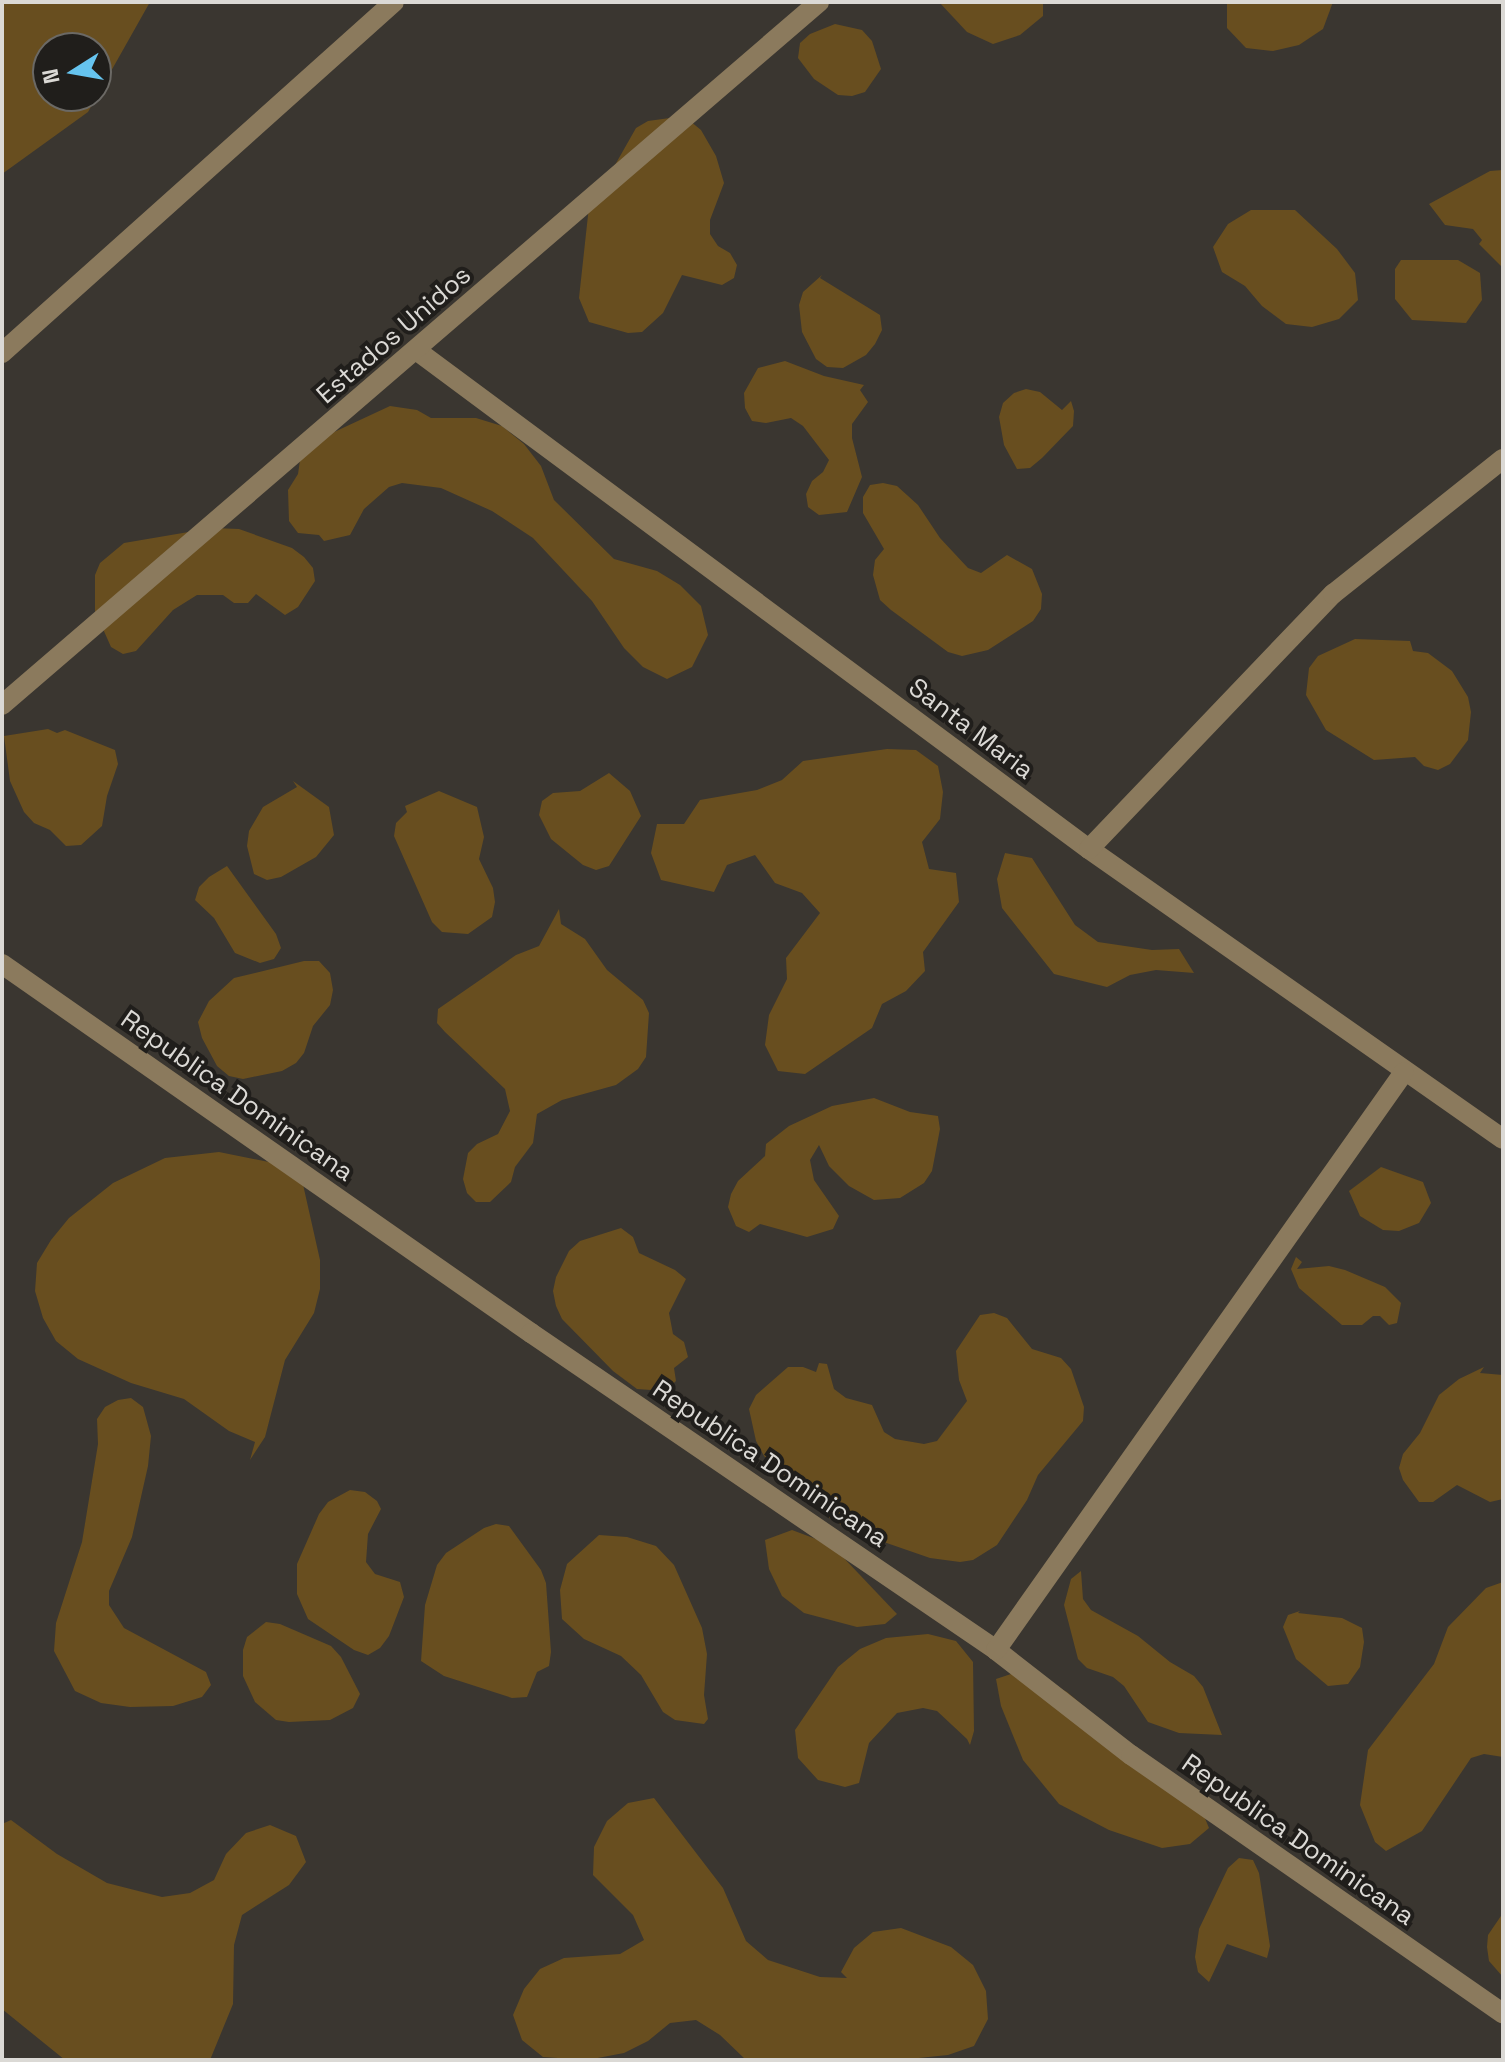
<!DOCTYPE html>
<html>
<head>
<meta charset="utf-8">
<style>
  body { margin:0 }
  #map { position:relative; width:1505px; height:2062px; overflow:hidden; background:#3a3630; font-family:"Space Grotesk",sans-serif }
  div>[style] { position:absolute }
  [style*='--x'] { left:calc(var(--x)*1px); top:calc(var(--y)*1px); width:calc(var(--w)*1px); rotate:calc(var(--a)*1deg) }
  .green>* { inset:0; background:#684e1f }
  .minor>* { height:20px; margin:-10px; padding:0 10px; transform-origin:10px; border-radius:10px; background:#8b7a5d }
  span { translate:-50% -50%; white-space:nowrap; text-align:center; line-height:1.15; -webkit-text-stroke:8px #201e1b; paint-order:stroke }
  .street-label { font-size:26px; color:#dbd9d5 }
  .frame { position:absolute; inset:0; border:4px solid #dbd9d5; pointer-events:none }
  .north { position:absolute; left:32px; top:32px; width:80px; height:80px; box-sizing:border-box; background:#201e1b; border:2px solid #6b6965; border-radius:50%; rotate:259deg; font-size:22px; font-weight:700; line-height:32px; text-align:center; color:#dbd9d5 }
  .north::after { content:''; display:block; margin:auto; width:28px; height:36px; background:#66c4ef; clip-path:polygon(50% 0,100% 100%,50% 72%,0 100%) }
</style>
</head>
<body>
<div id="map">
  <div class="green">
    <i style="clip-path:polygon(evenodd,2px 2px,150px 2px,88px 112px,2px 174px,2px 2px,48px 48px,96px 48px,96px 96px,48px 96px,48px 48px)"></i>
    <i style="clip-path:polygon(939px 2px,1043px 2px,1043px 16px,1020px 35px,993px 44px,967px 32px)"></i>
    <i style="clip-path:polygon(1227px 2px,1333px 2px,1323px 29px,1299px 45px,1273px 51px,1246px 48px,1227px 28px)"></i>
    <i style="clip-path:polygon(835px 24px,862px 30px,872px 41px,881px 69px,865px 92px,852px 96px,838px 95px,814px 79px,798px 58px,800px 43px,810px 34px)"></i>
    <i style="clip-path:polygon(677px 117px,690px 121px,701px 130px,716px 156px,724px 183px,710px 220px,710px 234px,718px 246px,730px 253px,737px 265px,734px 278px,722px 285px,682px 275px,663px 313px,642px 332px,628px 333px,589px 322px,579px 298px,590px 197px,615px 165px,636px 128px,648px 121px)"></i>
    <i style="clip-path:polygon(1503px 170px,1503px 268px,1479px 244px,1482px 240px,1473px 229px,1445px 225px,1429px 204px,1490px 171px)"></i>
    <i style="clip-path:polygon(1251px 210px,1295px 210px,1337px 249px,1355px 273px,1358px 300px,1339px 319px,1312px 327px,1286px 324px,1262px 306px,1245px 286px,1222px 272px,1213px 247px,1228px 224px)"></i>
    <i style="clip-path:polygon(1401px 260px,1458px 260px,1480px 273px,1482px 300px,1466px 323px,1412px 320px,1395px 299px,1395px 269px)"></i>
    <i style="clip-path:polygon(822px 275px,820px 278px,880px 315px,882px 330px,875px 344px,866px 355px,843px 368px,827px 367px,816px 359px,802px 332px,799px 305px,803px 292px)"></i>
    <i style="clip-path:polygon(785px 361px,824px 376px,864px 385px,860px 390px,868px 402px,852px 424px,852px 438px,862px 477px,847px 512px,819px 515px,808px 507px,806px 494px,812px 481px,823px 472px,829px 460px,803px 426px,791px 418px,766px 423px,752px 421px,745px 408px,744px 393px,758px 368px)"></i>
    <i style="clip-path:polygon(1026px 389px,1040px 392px,1062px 410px,1071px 401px,1074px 411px,1073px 426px,1042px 458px,1030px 468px,1017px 469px,1004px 445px,999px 417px,1003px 403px,1014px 393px)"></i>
    <i style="clip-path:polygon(390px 406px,417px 410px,431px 418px,476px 418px,502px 426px,524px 444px,541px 466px,554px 500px,614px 559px,657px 571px,680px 585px,701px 606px,708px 635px,692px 667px,667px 679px,643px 667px,624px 648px,592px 601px,533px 538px,492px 511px,441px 488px,402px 483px,389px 487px,364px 509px,350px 535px,324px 541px,319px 535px,298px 533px,289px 521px,288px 490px,298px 474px,300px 460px,317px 440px)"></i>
    <i style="clip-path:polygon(883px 483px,897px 486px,918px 505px,940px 538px,968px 568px,981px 573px,1007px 555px,1032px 569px,1042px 594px,1041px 609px,1033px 621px,988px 650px,962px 656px,948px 652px,891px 610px,880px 600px,873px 575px,875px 560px,884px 549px,863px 513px,863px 497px,870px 485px)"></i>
    <i style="clip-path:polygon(212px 528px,239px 529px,292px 548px,304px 557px,313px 568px,315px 581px,298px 607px,285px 615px,256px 594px,248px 603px,234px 603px,223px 595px,197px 595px,173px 610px,136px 651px,123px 654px,111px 647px,95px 611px,95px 575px,100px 563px,124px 543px)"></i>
    <i style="clip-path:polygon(1355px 639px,1410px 641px,1413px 651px,1428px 653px,1452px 671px,1468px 697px,1471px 712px,1468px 740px,1450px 764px,1438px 770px,1424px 766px,1415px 757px,1374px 760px,1326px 730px,1306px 695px,1309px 668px,1318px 656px)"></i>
    <i style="clip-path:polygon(48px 729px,57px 733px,65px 730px,115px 750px,118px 764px,107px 796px,102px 826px,81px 845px,66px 846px,50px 830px,34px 823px,24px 812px,10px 781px,4px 736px)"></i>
    <i style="clip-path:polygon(887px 749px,916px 750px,938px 766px,943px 792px,940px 819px,922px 842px,929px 869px,956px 873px,959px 902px,923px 952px,925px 971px,906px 991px,882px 1004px,872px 1028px,805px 1074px,778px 1071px,765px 1045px,769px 1015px,787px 979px,786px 958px,820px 913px,802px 893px,775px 883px,755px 855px,727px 865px,714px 892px,661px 880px,651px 853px,657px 824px,684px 824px,700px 800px,757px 790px,782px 780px,803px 761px)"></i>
    <i style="clip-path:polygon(609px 773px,630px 791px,641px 816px,609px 866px,596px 870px,583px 865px,551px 839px,539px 815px,542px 801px,553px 793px,580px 791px)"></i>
    <i style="clip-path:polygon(293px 781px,329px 807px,334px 835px,316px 857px,281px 877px,267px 880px,254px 874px,247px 846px,249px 831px,263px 807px,297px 787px)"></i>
    <i style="clip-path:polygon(439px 791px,477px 807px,484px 837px,479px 859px,493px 888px,495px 902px,492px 917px,468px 934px,442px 932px,432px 922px,394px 836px,396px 823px,407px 812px,405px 806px)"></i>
    <i style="clip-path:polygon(1005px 853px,1032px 858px,1075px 925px,1098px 942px,1152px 950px,1179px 949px,1194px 973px,1156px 970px,1130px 975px,1107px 987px,1054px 974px,1002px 908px,997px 879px)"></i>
    <i style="clip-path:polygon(227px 866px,276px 934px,281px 948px,274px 959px,260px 963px,235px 953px,214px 918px,195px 900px,199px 887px,209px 877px)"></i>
    <i style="clip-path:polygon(559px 909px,561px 924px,585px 939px,607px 970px,643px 1000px,649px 1013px,646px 1057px,638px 1069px,616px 1085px,562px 1100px,537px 1114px,533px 1143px,515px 1167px,511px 1182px,490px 1202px,476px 1202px,467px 1193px,463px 1179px,468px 1153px,477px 1144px,498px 1134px,510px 1111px,505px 1089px,445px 1032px,437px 1023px,438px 1009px,516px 955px,539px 946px)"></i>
    <i style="clip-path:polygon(304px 961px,319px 961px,330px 973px,333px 990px,330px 1005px,313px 1026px,304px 1053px,296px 1063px,282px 1071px,243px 1079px,229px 1076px,217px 1066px,202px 1038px,198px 1022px,209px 1001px,234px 978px)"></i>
    <i style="clip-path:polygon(874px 1098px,910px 1112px,938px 1116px,940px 1129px,932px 1171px,924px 1183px,900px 1198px,874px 1200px,849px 1186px,829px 1166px,819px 1145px,810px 1160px,814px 1180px,839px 1216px,833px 1229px,807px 1237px,760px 1224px,749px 1232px,736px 1226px,728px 1207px,731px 1194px,738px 1181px,765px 1156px,766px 1144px,789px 1126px,832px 1106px)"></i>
    <i style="clip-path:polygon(219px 1152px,279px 1164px,302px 1180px,320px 1260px,320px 1289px,314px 1313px,285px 1360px,265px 1437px,250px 1460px,255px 1442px,229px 1431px,184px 1399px,131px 1383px,78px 1359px,56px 1341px,43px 1318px,35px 1291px,37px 1263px,51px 1240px,69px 1218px,113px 1183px,165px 1158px)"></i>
    <i style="clip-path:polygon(1381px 1167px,1423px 1182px,1431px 1203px,1419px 1223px,1399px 1231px,1383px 1230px,1360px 1216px,1349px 1191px)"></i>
    <i style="clip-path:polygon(621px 1228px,633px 1237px,639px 1253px,675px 1270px,686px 1279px,669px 1313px,673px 1334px,684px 1342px,688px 1357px,674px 1368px,676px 1381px,665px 1391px,637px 1389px,613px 1371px,562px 1319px,556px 1306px,553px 1291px,556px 1277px,569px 1251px,580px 1241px)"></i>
    <i style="clip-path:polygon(1296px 1257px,1302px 1262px,1297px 1269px,1329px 1266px,1345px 1270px,1385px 1287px,1401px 1303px,1397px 1323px,1389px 1325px,1380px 1316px,1373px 1316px,1362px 1325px,1342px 1325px,1299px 1288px,1291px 1269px)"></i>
    <i style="clip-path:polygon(994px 1313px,1007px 1318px,1032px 1349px,1061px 1358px,1071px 1369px,1084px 1407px,1083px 1421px,1038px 1475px,1027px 1500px,997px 1545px,973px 1560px,960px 1562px,930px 1558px,852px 1531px,826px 1516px,764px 1456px,756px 1441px,749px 1409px,756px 1395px,788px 1367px,803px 1367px,816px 1372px,819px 1363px,827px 1364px,834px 1389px,846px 1398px,872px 1405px,884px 1432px,895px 1439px,924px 1444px,937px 1441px,967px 1401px,959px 1380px,956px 1351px,980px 1315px)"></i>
    <i style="clip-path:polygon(1484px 1367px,1480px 1373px,1503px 1375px,1503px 1499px,1490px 1502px,1457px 1485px,1433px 1502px,1419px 1502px,1403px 1480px,1399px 1468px,1403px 1454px,1420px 1433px,1439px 1395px,1459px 1379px)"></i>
    <i style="clip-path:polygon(131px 1398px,143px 1407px,151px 1436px,148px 1466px,132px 1537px,109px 1591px,109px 1605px,124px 1628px,206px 1672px,211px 1685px,202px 1697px,173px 1706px,130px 1707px,101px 1703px,75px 1691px,54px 1651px,56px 1623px,82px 1542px,98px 1444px,97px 1419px,105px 1407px,118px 1400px)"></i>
    <i style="clip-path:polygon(350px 1490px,365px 1492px,377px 1501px,381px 1509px,368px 1534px,366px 1562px,375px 1574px,400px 1582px,404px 1597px,389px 1636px,380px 1648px,368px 1655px,354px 1650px,308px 1619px,297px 1594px,297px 1564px,319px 1514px,328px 1502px)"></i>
    <i style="clip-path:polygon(496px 1524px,509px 1526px,541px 1570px,546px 1583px,551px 1652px,549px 1666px,537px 1672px,527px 1697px,512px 1698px,444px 1676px,421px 1661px,425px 1605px,437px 1565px,446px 1553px,484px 1528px)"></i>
    <i style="clip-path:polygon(792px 1530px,816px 1539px,841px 1555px,897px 1614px,885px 1624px,857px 1627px,804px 1613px,782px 1596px,769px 1569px,765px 1540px)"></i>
    <i style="clip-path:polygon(599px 1535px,627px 1537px,656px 1546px,674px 1565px,702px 1628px,707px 1654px,704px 1695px,708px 1719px,704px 1724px,675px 1720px,663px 1712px,641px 1675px,621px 1656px,584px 1639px,562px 1619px,560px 1590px,567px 1564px)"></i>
    <i style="clip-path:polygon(1081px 1571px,1083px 1599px,1091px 1610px,1138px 1636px,1170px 1662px,1194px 1676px,1203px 1687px,1222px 1735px,1179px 1733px,1148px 1722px,1124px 1686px,1113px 1677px,1087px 1668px,1078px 1659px,1064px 1605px,1071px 1579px)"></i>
    <i style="clip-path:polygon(1503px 1582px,1503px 1757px,1484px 1754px,1471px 1758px,1422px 1831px,1386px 1851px,1375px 1842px,1360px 1805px,1368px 1750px,1434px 1664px,1448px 1627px,1486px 1588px)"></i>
    <i style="clip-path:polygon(1300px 1611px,1298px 1613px,1342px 1618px,1362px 1628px,1364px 1642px,1360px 1667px,1348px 1684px,1328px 1686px,1296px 1659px,1283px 1627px,1288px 1615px)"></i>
    <i style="clip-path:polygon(266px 1622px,280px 1624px,331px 1646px,341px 1657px,360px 1694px,353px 1708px,330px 1720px,289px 1722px,276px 1720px,255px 1702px,243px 1676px,243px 1650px,247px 1637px)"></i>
    <i style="clip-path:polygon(928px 1634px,956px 1641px,973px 1662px,974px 1731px,970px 1745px,967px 1739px,937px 1711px,923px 1708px,897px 1713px,869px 1743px,859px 1783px,845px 1787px,818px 1780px,798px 1758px,795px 1730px,838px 1667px,860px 1649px,886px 1638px)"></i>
    <i style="clip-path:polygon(1014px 1673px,1041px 1678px,1067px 1692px,1199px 1804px,1209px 1828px,1190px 1844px,1162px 1848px,1109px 1830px,1059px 1804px,1023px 1760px,1001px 1706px,996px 1679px)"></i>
    <i style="clip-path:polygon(654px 1798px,723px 1888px,746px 1941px,768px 1960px,820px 1977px,847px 1978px,841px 1972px,854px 1948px,873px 1932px,901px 1928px,951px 1947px,973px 1965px,986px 1991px,988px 2019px,974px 2046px,948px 2055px,899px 2060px,746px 2060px,720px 2035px,696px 2020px,670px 2023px,648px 2041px,624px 2053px,587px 2060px,543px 2057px,522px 2040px,513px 2015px,524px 1989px,540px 1969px,564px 1958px,620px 1954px,644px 1940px,633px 1915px,593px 1875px,594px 1847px,607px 1821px,628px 1803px)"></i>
    <i style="clip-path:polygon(11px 1820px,57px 1854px,107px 1883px,162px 1897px,190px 1893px,214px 1880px,226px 1854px,246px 1833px,270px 1825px,296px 1836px,306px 1862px,289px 1885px,242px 1915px,234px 1945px,233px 2004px,210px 2060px,65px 2060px,2px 2009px,2px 1824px)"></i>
    <i style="clip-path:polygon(1239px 1858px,1253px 1860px,1259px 1873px,1270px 1946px,1267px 1958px,1227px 1944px,1209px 1982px,1198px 1972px,1195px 1957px,1199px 1929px,1228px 1868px)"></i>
    <i style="clip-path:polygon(1503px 1913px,1503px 1977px,1489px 1961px,1487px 1947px,1488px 1935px)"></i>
  </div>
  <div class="minor">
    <i style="--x:416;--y:350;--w:838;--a:36.56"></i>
    <i style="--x:1089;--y:849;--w:505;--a:35.01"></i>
    <i style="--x:2;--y:353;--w:526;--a:-41.84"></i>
    <i style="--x:2;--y:705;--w:1078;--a:-40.71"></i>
    <i style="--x:1089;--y:849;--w:353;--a:-46.3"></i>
    <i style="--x:1333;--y:594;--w:217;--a:-38.5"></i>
    <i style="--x:2;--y:964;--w:645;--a:34.9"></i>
    <i style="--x:531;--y:1333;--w:563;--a:34.28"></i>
    <i style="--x:996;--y:1650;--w:171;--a:37.9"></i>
    <i style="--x:1131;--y:1755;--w:453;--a:34.8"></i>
    <i style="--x:996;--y:1650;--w:707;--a:-54.78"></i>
  </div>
  <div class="street-label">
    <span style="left:394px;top:335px;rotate:-41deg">Estados Unidos</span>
    <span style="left:971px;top:729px;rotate:37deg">Santa Maria</span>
    <span style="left:237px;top:1096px;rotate:35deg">Republica Dominicana</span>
    <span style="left:770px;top:1464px;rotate:34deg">Republica Dominicana</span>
    <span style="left:1298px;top:1840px;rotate:35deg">Republica Dominicana</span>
  </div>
  <div class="frame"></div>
  <div class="north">N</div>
</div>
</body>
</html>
